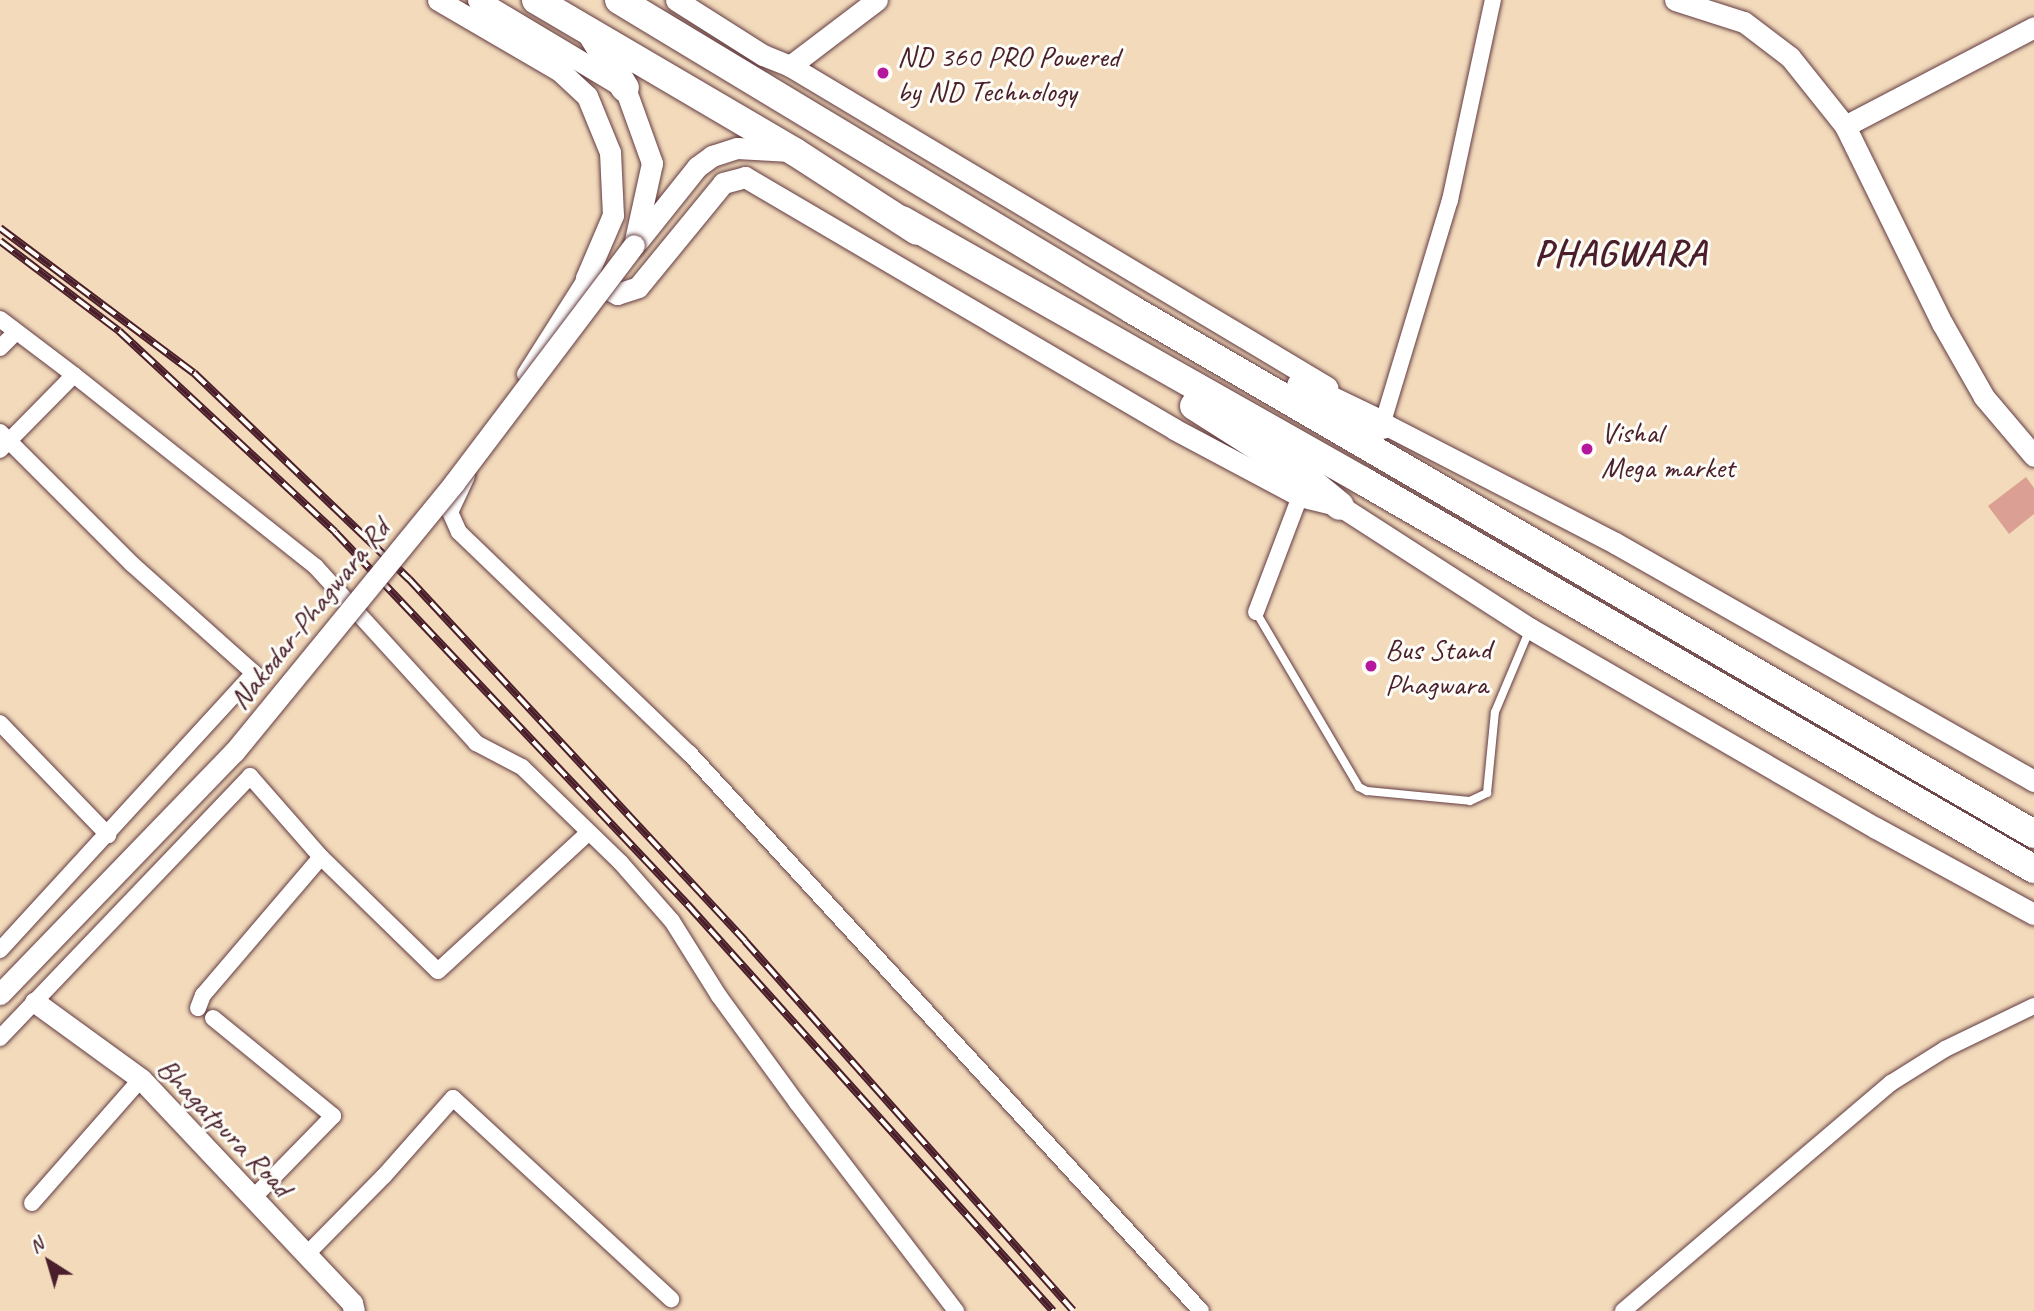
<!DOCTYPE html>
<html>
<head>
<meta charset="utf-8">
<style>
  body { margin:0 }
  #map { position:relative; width:2034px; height:1311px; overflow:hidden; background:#f2dabb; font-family:Caveat,sans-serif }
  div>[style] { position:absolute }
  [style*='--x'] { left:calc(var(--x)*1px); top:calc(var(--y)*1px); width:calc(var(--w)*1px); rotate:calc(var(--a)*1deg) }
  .building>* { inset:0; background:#dba093 }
  .roads { filter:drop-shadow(0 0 2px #633b41) drop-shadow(0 0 2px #633b41) }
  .lane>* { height:8px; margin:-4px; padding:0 4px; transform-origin:4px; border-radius:4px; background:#fff }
  .street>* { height:16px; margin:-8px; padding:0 8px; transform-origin:8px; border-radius:8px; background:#fff }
  .secondary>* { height:21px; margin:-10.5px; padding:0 10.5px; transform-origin:10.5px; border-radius:10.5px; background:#fff }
  .highway>* { height:28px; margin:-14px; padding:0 14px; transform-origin:14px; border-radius:14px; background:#fff }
  .rail>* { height:8px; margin-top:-4px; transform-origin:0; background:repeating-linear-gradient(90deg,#fdfcf7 0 16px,#4a1f2b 0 32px); box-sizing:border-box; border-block:2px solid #4a1f2b }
  .bridges { filter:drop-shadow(0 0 2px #633b41) drop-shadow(0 0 2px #633b41) }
  .secondary-bridge>* { height:21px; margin:-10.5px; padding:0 10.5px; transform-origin:10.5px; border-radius:10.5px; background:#fff }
  .dots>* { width:19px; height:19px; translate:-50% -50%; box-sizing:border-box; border:4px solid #fdfcf7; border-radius:50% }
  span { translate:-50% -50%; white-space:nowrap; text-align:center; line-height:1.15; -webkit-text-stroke:6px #fdfcf7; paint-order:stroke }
  .poi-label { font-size:30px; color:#4a1f2b }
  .left { translate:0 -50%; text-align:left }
  .street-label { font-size:30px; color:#4a1f2b }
  .district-label { font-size:37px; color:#4a1f2b; font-weight:700; letter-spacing:2px }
  .north { position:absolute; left:14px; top:1227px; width:70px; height:70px; -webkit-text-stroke:5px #fdfcf7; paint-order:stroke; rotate:323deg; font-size:19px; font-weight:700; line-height:28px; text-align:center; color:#4a1f2b }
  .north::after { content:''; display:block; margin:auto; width:24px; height:32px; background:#4a1f2b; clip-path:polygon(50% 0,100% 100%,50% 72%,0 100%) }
</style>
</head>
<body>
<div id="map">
  <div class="building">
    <i style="clip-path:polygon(2026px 477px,2034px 488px,2034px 514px,2009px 534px,1988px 506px)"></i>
  </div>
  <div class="roads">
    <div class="lane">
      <i style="--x:1256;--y:612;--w:203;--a:59.5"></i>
      <i style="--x:1359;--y:787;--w:9;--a:27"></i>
      <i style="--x:1367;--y:791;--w:103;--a:5.5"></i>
      <i style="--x:1470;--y:801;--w:19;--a:-25"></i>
      <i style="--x:1487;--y:793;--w:81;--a:-84.4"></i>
      <i style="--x:1495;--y:712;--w:88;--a:-67.2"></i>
    </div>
    <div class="street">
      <i style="--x:0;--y:319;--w:93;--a:37.1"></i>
      <i style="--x:0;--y:348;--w:23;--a:-45"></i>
      <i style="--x:525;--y:374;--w:114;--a:-57.6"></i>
      <i style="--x:1382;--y:425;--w:235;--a:-73.2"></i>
      <i style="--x:1450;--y:200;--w:205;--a:-77.9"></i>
      <i style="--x:0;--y:432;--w:187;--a:45"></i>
      <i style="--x:132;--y:564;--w:164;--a:41.8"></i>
      <i style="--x:254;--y:673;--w:376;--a:132.5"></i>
      <i style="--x:0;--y:450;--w:105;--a:-45.4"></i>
      <i style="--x:74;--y:375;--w:309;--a:38.4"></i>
      <i style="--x:316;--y:567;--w:238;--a:47.7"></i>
      <i style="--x:476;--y:743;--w:52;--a:27.6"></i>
      <i style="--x:522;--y:767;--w:138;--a:44.1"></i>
      <i style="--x:621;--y:863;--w:77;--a:48.7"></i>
      <i style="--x:672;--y:921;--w:89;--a:57.9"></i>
      <i style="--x:719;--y:996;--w:132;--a:53.9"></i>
      <i style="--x:797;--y:1103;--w:262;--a:52.6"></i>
      <i style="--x:467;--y:476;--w:40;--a:115"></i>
      <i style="--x:450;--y:512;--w:22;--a:66"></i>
      <i style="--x:459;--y:532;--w:319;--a:43.9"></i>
      <i style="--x:689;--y:753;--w:757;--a:47.46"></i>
      <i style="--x:1256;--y:612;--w:124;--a:-69.2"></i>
      <i style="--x:0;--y:723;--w:156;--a:46"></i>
      <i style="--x:321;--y:857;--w:163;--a:44.3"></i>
      <i style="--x:438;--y:971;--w:204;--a:-42.6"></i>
      <i style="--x:213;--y:1018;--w:155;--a:39.2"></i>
      <i style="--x:333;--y:1116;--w:115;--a:134.3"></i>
      <i style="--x:0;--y:1038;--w:362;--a:-46.3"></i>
      <i style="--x:250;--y:776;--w:108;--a:48.8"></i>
      <i style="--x:321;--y:857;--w:182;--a:130.5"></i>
      <i style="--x:203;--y:995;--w:14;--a:111"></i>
      <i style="--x:32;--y:1203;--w:165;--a:-48.7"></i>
      <i style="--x:306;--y:1255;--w:111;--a:-45.4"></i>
      <i style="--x:384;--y:1176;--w:104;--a:-48.5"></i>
      <i style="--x:453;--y:1098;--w:297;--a:42.7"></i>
      <i style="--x:1623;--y:1311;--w:352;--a:-40.4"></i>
      <i style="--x:1891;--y:1083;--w:64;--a:-32.2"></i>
      <i style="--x:1945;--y:1049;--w:99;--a:-25.8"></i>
    </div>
    <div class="secondary">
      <i style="--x:438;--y:0;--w:141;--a:30.2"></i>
      <i style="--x:560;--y:71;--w:37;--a:43"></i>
      <i style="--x:587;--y:96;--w:61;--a:67.7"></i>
      <i style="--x:610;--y:152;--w:63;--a:87.3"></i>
      <i style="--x:613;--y:215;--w:69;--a:113.2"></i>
      <i style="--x:586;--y:278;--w:35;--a:27"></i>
      <i style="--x:617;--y:294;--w:22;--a:-18"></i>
      <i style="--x:638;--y:287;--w:134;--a:-50.7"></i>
      <i style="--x:723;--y:183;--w:23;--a:-15"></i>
      <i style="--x:745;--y:177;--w:498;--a:30.4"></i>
      <i style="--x:1174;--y:429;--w:143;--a:28"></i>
      <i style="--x:1300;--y:496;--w:41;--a:14"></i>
      <i style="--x:1340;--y:506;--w:227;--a:32.8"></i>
      <i style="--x:1531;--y:629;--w:398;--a:30"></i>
      <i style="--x:1876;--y:828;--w:180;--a:28.6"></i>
      <i style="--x:478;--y:0;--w:171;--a:30.9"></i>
      <i style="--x:625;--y:88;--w:80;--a:70.2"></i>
      <i style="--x:652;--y:163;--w:84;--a:102.4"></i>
      <i style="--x:676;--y:0;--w:103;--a:32.3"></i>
      <i style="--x:763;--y:55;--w:29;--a:22"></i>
      <i style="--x:790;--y:66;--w:626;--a:30.87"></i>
      <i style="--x:1675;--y:0;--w:72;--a:17.7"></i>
      <i style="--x:1744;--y:22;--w:58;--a:37.3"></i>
      <i style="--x:1790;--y:57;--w:88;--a:51.4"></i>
      <i style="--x:1845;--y:126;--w:220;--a:63.8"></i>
      <i style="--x:1942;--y:323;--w:85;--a:60.4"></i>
      <i style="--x:1984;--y:397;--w:77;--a:49.7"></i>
      <i style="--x:790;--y:66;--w:109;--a:-37.2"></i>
      <i style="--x:1845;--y:126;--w:213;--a:-27.6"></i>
      <i style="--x:638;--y:241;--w:95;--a:-51.4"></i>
      <i style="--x:697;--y:167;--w:19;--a:-36"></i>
      <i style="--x:712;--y:156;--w:26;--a:-18"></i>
      <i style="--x:737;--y:148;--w:53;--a:3.2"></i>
      <i style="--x:1371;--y:417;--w:275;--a:27.3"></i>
      <i style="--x:1615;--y:543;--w:482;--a:29.6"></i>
      <i style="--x:35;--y:1002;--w:131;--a:36"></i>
      <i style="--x:141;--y:1079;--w:308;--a:46.7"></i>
      <i style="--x:352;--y:1303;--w:8;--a:76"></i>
    </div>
    <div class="highway">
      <i style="--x:536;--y:0;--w:300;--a:30.4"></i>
      <i style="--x:795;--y:152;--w:145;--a:32.9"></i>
      <i style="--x:619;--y:0;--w:600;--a:31.09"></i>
      <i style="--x:1133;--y:310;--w:1042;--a:30.18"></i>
      <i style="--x:592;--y:34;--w:63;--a:58.6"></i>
      <i style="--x:902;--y:220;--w:530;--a:29.52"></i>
      <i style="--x:1363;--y:481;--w:775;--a:30.04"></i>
      <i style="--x:1301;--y:386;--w:90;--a:25.7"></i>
      <i style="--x:1194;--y:406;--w:127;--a:32.4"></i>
      <i style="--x:1301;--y:474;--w:50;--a:39.4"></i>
    </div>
  </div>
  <div class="rail">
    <i style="--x:0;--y:228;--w:242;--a:36.8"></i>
    <i style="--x:194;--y:373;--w:298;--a:43.8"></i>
    <i style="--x:409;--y:579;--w:494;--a:47.1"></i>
    <i style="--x:745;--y:941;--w:494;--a:48.4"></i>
    <i style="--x:0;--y:241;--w:149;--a:37.1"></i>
    <i style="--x:119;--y:331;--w:295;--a:42.9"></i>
    <i style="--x:335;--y:532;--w:514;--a:46.58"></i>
    <i style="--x:688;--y:905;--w:546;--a:48.04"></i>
  </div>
  <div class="bridges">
    <div class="secondary-bridge">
      <i style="--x:0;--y:994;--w:337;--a:-46"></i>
      <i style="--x:234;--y:752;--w:348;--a:-50.7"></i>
      <i style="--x:454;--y:483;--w:298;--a:-52.9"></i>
    </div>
  </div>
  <div class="dots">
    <i style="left:883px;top:73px;background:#b5179e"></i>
    <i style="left:1587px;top:449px;background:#b5179e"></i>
    <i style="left:1371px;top:666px;background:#b5179e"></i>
  </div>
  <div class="poi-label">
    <span class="left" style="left:897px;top:73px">ND 360 PRO Powered<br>by ND Technology</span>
    <span class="left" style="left:1601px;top:449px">Vishal<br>Mega market</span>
    <span class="left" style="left:1385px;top:666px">Bus Stand<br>Phagwara</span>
  </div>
  <div class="street-label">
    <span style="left:309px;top:614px;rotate:-51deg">Nakodar-Phagwara Rd</span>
    <span style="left:225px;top:1127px;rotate:46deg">Bhagatpura Road</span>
  </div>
  <div class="district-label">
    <span style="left:1621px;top:253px">PHAGWARA</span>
  </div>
  <div class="north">N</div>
</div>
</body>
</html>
